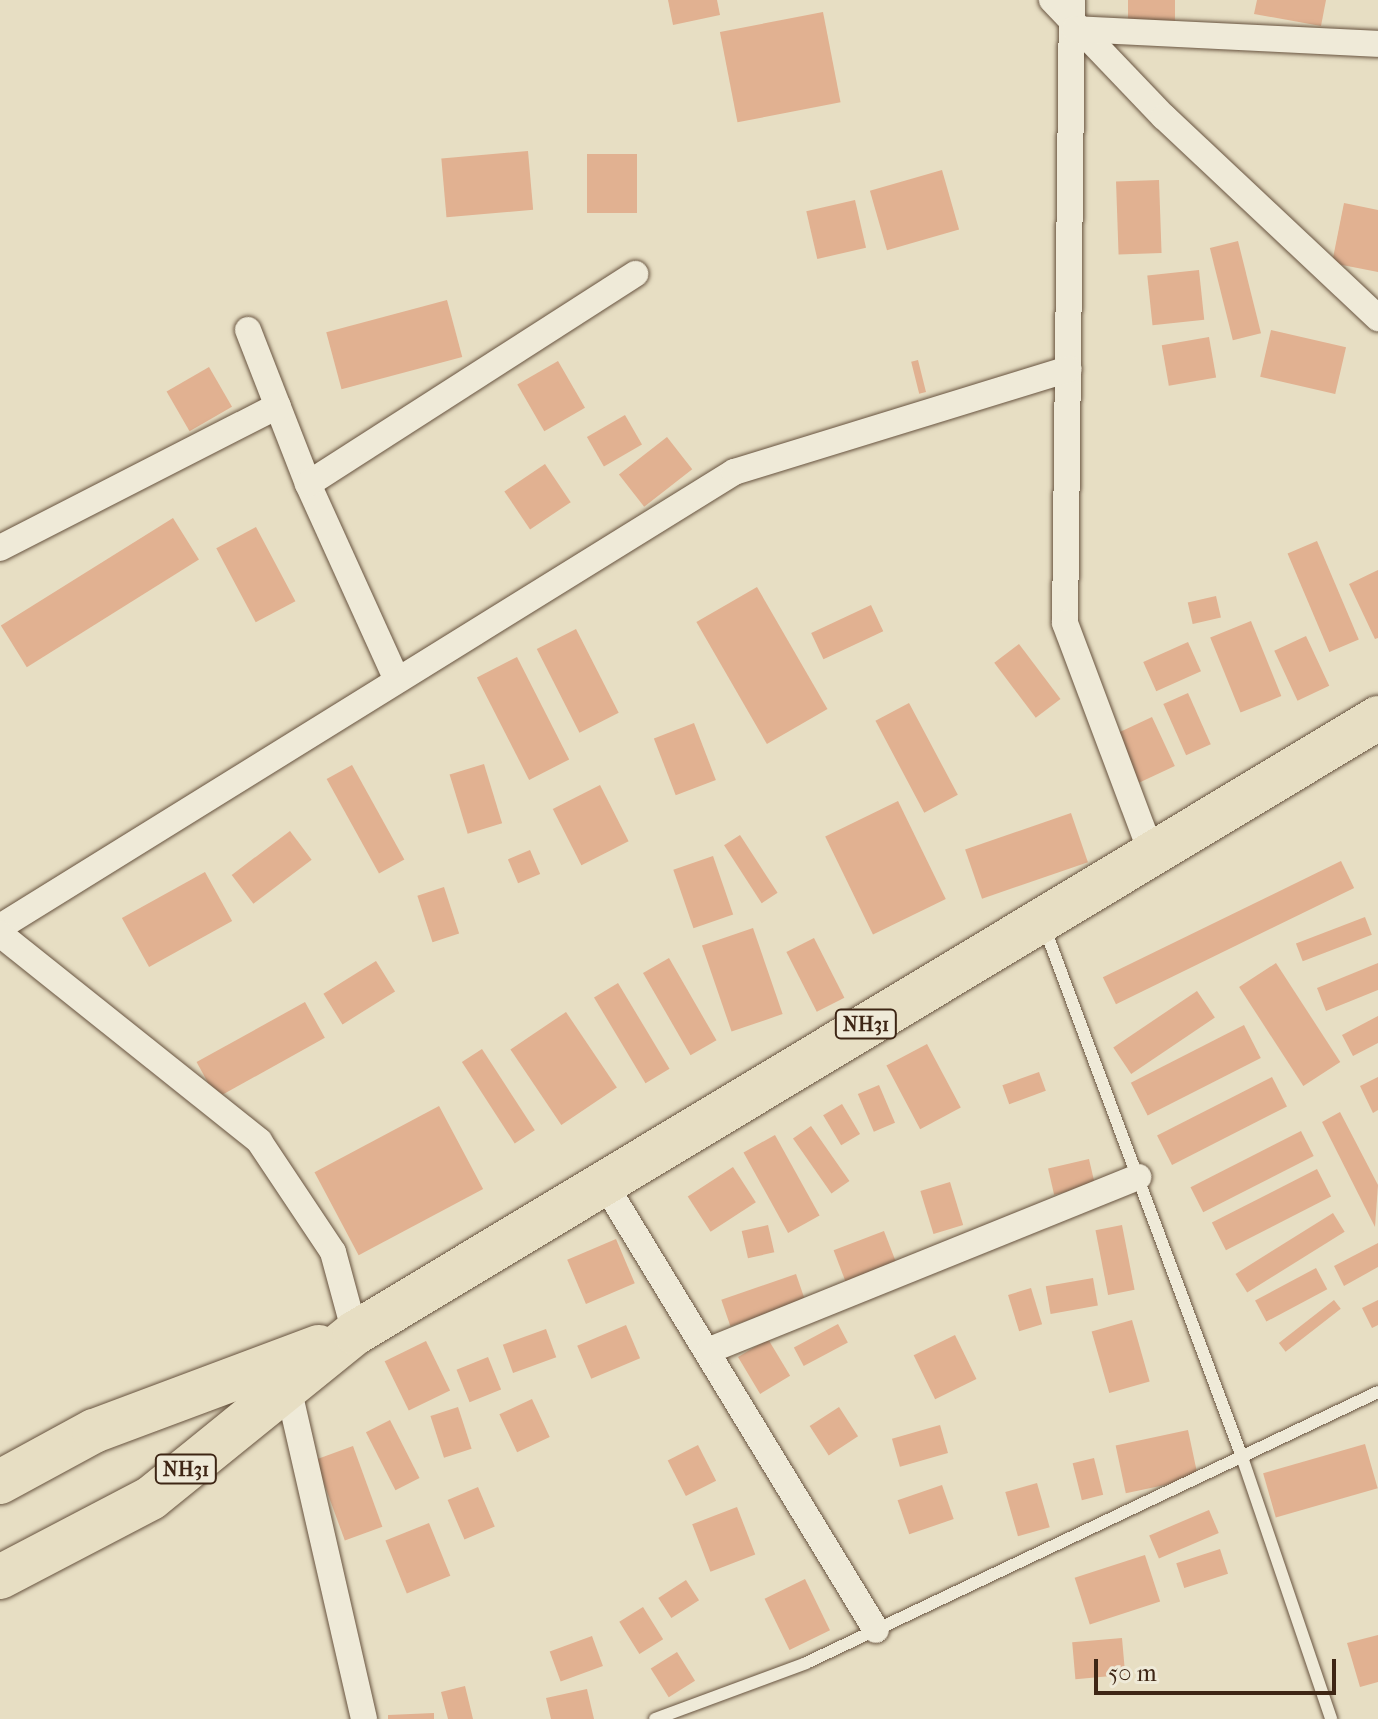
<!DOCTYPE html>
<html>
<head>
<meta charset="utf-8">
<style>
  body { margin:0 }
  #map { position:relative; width:1378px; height:1719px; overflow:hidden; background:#e7dec3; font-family:"IM FELL French Canon",serif }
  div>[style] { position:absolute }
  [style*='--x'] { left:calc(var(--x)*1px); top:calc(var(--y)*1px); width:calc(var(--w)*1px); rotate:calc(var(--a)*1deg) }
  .building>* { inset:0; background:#e1b191; transform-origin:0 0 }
  .roads { filter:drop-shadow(0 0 2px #685440) drop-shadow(0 0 2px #685440) }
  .lane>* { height:12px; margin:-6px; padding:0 6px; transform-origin:6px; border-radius:6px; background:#efead8 }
  .street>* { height:26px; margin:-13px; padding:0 13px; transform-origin:13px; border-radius:13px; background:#efead8 }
  .highway>* { height:44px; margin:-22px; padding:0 22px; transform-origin:22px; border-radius:22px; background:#e7dec3 }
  span { translate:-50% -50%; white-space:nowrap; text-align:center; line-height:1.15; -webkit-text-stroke:8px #efead8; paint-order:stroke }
  .shield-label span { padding:2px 6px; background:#efead8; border:2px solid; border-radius:6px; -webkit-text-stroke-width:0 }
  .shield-label { font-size:20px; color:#3e2615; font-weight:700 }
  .scale { position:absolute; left:1094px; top:1659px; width:242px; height:36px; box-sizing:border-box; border:4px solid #3e2615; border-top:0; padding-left:10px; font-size:24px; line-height:28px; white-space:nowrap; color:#3e2615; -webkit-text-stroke:6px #efead8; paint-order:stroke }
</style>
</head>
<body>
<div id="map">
  <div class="building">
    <i style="clip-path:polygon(668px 0,717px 0,720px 15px,673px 25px)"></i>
    <i style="left:1128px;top:0;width:47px;height:21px"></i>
    <i style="clip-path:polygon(1257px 0,1326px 0,1321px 26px,1254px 14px)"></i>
    <i style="left:823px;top:12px;width:92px;height:105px;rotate:79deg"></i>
    <i style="left:528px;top:151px;width:59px;height:87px;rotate:85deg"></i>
    <i style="left:587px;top:154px;width:50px;height:59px"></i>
    <i style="left:942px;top:170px;width:62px;height:75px;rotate:74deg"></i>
    <i style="left:1159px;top:180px;width:73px;height:43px;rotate:88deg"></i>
    <i style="left:855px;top:200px;width:49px;height:50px;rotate:77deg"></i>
    <i style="clip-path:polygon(1344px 203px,1378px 210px,1378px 272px,1332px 263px)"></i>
    <i style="left:1238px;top:241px;width:95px;height:29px;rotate:76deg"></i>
    <i style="left:1199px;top:270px;width:50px;height:52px;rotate:84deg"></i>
    <i style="left:447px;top:300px;width:59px;height:125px;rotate:75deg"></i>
    <i style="left:1271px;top:330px;width:77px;height:48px;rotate:13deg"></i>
    <i style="left:1209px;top:337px;width:41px;height:48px;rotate:80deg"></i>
    <i style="left:918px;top:360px;width:33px;height:7px;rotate:76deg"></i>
    <i style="left:558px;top:361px;width:54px;height:47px;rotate:60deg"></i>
    <i style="left:209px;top:367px;width:46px;height:49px;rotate:60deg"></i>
    <i style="left:625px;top:415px;width:34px;height:44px;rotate:60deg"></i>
    <i style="left:667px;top:437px;width:41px;height:61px;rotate:52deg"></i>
    <i style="left:545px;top:464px;width:46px;height:49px;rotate:56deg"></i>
    <i style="left:173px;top:518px;width:49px;height:203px;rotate:58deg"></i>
    <i style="left:256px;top:527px;width:84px;height:45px;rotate:62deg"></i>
    <i style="left:1317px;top:541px;width:107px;height:32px;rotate:67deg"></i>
    <i style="clip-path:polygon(1378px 570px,1378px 638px,1375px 639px,1349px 584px)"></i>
    <i style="left:757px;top:587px;width:141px;height:70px;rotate:60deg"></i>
    <i style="left:1216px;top:596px;width:22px;height:29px;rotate:77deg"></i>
    <i style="left:871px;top:605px;width:29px;height:66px;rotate:65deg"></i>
    <i style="left:1251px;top:621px;width:81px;height:44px;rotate:68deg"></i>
    <i style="left:576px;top:629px;width:94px;height:44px;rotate:63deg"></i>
    <i style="left:1306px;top:636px;width:55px;height:35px;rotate:65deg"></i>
    <i style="left:1188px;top:642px;width:32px;height:49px;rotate:66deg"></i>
    <i style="left:1019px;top:644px;width:69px;height:31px;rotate:53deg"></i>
    <i style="left:517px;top:657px;width:115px;height:45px;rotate:63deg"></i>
    <i style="left:1188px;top:693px;width:56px;height:27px;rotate:66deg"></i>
    <i style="left:909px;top:703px;width:104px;height:38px;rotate:62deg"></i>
    <i style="left:1152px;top:717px;width:54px;height:42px;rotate:65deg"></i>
    <i style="left:694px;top:723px;width:61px;height:43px;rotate:69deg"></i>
    <i style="left:484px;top:764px;width:62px;height:36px;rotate:73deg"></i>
    <i style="left:352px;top:765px;width:108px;height:29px;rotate:61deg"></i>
    <i style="left:600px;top:785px;width:63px;height:53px;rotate:63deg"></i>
    <i style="left:898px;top:801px;width:109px;height:81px;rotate:64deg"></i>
    <i style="left:1071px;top:813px;width:52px;height:112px;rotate:71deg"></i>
    <i style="left:290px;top:831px;width:36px;height:73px;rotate:53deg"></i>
    <i style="left:740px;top:835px;width:69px;height:19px;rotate:57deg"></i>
    <i style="left:530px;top:850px;width:26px;height:24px;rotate:67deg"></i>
    <i style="left:713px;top:856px;width:62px;height:42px;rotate:71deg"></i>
    <i style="left:1341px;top:861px;width:30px;height:265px;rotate:64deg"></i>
    <i style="left:205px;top:872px;width:56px;height:95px;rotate:61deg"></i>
    <i style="left:444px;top:887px;width:49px;height:28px;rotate:72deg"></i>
    <i style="left:1365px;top:917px;width:19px;height:74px;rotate:69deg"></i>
    <i style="left:753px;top:928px;width:91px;height:54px;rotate:71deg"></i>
    <i style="left:814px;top:938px;width:67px;height:31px;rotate:63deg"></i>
    <i style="left:669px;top:958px;width:95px;height:30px;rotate:60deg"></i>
    <i style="left:376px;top:961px;width:36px;height:62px;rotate:58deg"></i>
    <i style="left:1276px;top:963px;width:118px;height:44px;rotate:57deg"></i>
    <i style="clip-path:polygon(1378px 963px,1378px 990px,1326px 1011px,1317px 988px)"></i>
    <i style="left:618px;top:983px;width:100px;height:28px;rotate:59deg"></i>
    <i style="left:1197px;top:991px;width:32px;height:101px;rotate:56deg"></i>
    <i style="left:305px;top:1002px;width:41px;height:124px;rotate:61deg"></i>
    <i style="left:566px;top:1012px;width:91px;height:67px;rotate:56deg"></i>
    <i style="clip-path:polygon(1378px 1016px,1378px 1043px,1353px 1056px,1342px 1035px)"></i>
    <i style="left:1244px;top:1025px;width:37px;height:127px;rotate:63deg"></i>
    <i style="left:927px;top:1044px;width:72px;height:46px;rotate:62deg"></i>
    <i style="left:482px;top:1049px;width:97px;height:24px;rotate:57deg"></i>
    <i style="left:1039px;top:1072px;width:20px;height:39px;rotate:70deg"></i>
    <i style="left:1272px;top:1077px;width:33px;height:129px;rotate:63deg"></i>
    <i style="clip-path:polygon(1378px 1077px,1378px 1110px,1373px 1113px,1360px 1086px)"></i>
    <i style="left:879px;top:1085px;width:41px;height:23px;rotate:67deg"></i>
    <i style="left:842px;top:1104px;width:35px;height:22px;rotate:59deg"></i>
    <i style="left:439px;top:1106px;width:94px;height:141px;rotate:62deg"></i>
    <i style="clip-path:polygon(1340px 1112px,1378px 1185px,1375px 1227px,1322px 1122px)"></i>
    <i style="left:811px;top:1126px;width:67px;height:22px;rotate:55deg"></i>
    <i style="left:1301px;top:1131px;width:28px;height:124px;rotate:63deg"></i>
    <i style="left:775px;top:1135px;width:92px;height:36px;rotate:61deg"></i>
    <i style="left:1089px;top:1159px;width:27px;height:42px;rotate:77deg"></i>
    <i style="left:733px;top:1167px;width:42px;height:54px;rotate:57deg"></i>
    <i style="left:1317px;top:1169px;width:31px;height:118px;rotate:63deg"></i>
    <i style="left:950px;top:1182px;width:45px;height:31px;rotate:73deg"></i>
    <i style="left:1333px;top:1213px;width:22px;height:115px;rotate:58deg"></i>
    <i style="left:768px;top:1225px;width:28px;height:27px;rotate:77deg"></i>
    <i style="left:1122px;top:1225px;width:66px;height:27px;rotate:79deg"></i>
    <i style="left:884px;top:1231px;width:36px;height:54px;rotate:69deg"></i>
    <i style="left:616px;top:1239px;width:48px;height:53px;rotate:67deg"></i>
    <i style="clip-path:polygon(1378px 1243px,1378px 1267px,1344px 1286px,1334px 1266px)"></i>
    <i style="left:1316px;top:1268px;width:24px;height:69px;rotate:62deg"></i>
    <i style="left:796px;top:1274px;width:28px;height:79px;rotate:71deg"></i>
    <i style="left:1093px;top:1278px;width:28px;height:48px;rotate:80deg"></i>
    <i style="left:1031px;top:1288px;width:38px;height:24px;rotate:73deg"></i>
    <i style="left:1334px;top:1300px;width:11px;height:70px;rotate:52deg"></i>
    <i style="clip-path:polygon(1378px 1300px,1378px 1325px,1372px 1328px,1362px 1308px)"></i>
    <i style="left:1132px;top:1320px;width:64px;height:42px;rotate:74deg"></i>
    <i style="left:838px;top:1324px;width:21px;height:50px;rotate:62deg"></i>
    <i style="left:626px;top:1325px;width:36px;height:53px;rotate:67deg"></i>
    <i style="left:546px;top:1329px;width:30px;height:46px;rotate:70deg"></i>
    <i style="left:955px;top:1335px;width:49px;height:46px;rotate:64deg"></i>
    <i style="left:768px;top:1339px;width:43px;height:35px;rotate:59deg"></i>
    <i style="left:426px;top:1341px;width:55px;height:46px;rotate:64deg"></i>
    <i style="left:488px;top:1357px;width:35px;height:34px;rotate:68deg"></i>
    <i style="left:532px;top:1399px;width:42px;height:36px;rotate:65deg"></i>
    <i style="left:458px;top:1407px;width:44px;height:29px;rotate:72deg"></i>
    <i style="left:839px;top:1407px;width:35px;height:35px;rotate:57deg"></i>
    <i style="left:390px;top:1420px;width:65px;height:27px;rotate:63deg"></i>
    <i style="left:940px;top:1425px;width:29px;height:50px;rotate:74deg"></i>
    <i style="left:1188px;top:1430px;width:49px;height:74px;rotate:78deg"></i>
    <i style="left:1365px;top:1444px;width:46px;height:106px;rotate:74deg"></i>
    <i style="left:698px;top:1445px;width:40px;height:34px;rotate:63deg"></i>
    <i style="left:353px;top:1446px;width:86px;height:40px;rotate:70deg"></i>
    <i style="left:1094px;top:1458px;width:38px;height:22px;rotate:76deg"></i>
    <i style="left:1037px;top:1483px;width:46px;height:33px;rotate:74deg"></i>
    <i style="left:942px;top:1485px;width:36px;height:47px;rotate:71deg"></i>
    <i style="left:478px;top:1487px;width:43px;height:33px;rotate:67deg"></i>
    <i style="left:737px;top:1507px;width:51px;height:48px;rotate:69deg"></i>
    <i style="left:1209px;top:1510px;width:25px;height:65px;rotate:67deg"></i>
    <i style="left:429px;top:1523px;width:57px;height:47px;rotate:68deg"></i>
    <i style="left:1220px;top:1549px;width:26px;height:46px;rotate:72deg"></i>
    <i style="left:1145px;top:1555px;width:49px;height:74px;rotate:72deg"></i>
    <i style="left:805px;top:1579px;width:57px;height:45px;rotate:64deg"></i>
    <i style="left:686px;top:1580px;width:24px;height:33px;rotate:57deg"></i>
    <i style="left:643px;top:1607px;width:38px;height:28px;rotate:58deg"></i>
    <i style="clip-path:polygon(1378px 1635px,1378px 1682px,1360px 1687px,1347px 1643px)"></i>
    <i style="left:592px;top:1636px;width:32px;height:45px;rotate:70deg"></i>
    <i style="left:1122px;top:1638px;width:37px;height:50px;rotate:85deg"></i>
    <i style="left:677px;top:1652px;width:34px;height:31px;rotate:58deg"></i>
    <i style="clip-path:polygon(465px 1686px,473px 1719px,448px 1719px,441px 1692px)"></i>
    <i style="clip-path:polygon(587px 1689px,594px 1719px,551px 1719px,546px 1698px)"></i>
    <i style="clip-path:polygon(434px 1713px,434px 1719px,388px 1719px,388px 1715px)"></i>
  </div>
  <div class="roads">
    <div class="lane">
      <i style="--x:1045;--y:929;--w:564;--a:69.54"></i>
      <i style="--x:1242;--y:1457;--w:277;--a:71.2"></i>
      <i style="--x:655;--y:1719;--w:161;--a:-20.3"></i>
      <i style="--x:806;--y:1663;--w:633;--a:-25.35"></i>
    </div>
    <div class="street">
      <i style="--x:1052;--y:0;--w:162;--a:46.3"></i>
      <i style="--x:1164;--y:117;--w:294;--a:43.2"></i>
      <i style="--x:1072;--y:0;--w:623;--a:90.64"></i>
      <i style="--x:1065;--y:623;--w:245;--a:69.4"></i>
      <i style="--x:1075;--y:29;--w:303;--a:2.8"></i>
      <i style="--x:248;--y:330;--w:165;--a:68.7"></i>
      <i style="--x:308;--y:484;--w:215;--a:65.6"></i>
      <i style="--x:308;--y:484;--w:389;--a:-32.7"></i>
      <i style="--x:0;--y:548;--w:312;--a:-27.1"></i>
      <i style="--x:0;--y:927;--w:864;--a:-31.79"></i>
      <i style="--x:734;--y:472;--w:350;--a:-17.1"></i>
      <i style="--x:0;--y:934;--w:332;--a:38.6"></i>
      <i style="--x:259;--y:1141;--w:133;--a:56.3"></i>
      <i style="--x:333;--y:1252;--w:84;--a:74.8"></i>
      <i style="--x:604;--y:1183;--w:523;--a:58.68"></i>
      <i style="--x:710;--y:1350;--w:462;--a:-22"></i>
      <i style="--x:288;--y:1387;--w:341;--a:77.1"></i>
    </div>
    <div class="highway">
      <i style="--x:0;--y:1482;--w:107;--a:-28.5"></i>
      <i style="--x:94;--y:1431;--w:240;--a:-20.5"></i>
      <i style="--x:0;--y:1577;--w:170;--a:-27.6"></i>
      <i style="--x:151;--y:1498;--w:262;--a:-39"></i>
      <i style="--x:355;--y:1333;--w:1194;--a:-31.01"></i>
    </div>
  </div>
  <div class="shield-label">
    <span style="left:866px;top:1024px">NH31</span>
    <span style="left:186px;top:1469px">NH31</span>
  </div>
  <div class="scale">50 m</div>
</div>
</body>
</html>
